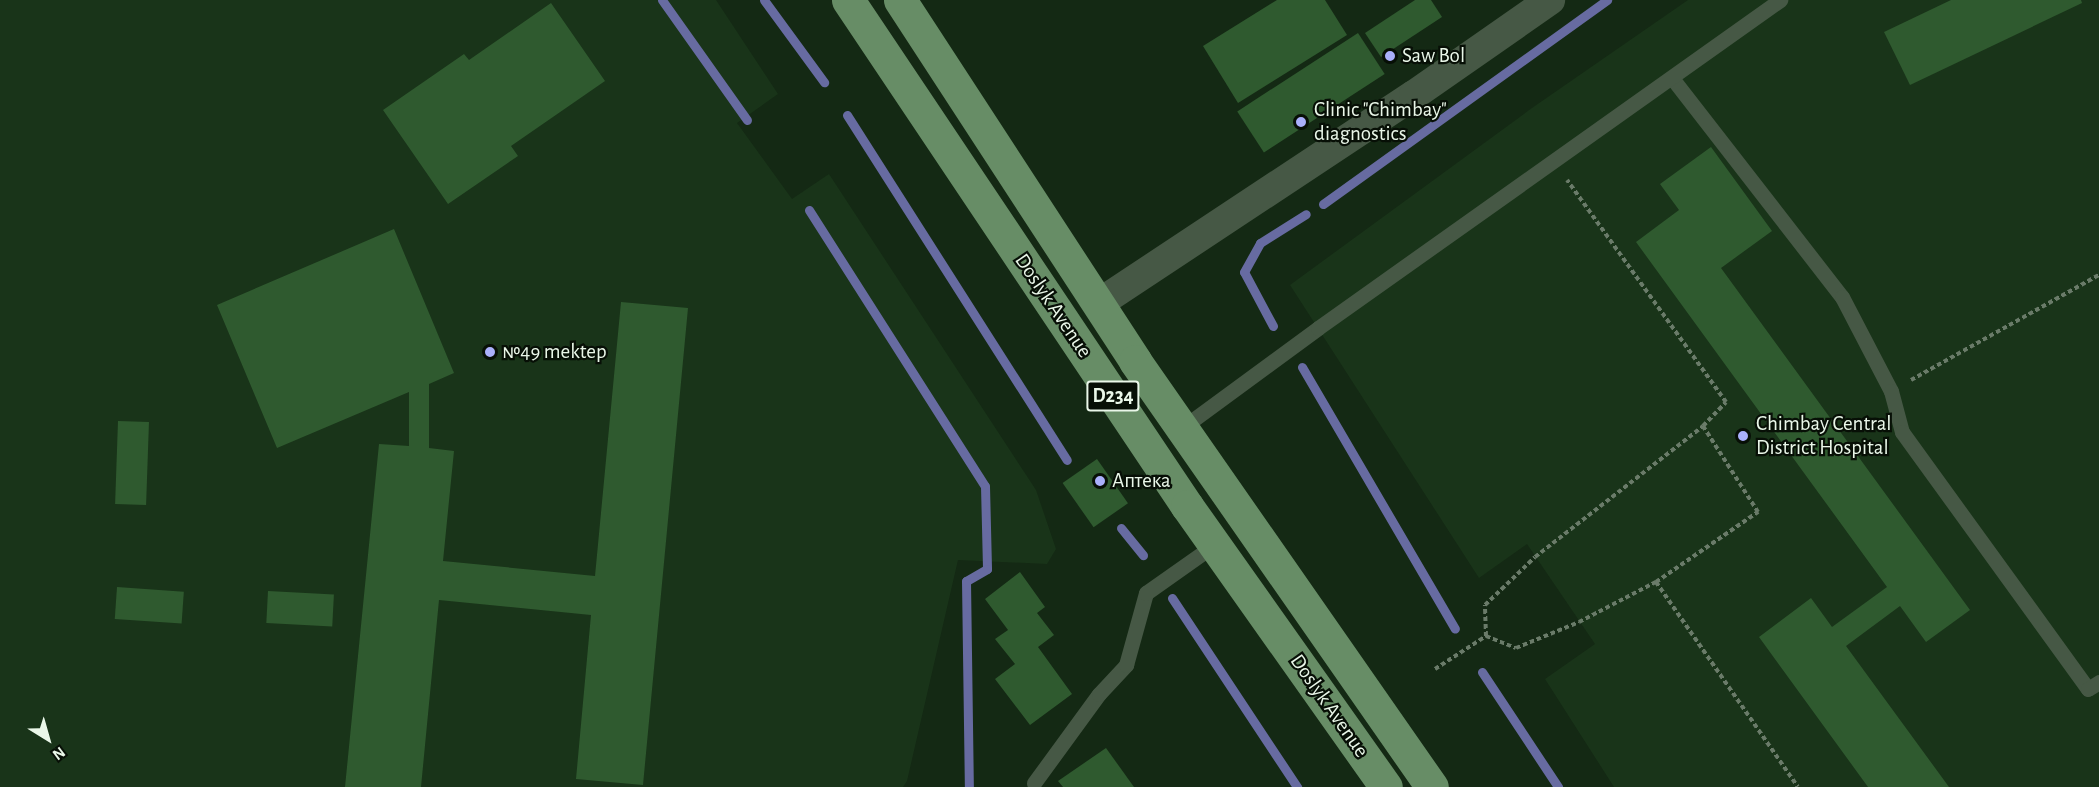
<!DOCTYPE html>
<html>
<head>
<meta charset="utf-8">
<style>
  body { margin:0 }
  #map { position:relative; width:2099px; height:787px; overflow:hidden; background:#142914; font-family:"Alegreya Sans",sans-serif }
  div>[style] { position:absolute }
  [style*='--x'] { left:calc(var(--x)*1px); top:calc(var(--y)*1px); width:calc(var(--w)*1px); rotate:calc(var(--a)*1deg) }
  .built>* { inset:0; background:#193419 }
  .stream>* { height:9px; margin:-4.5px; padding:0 4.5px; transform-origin:4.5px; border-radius:4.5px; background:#676ba1 }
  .building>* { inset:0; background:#2f5a2f; transform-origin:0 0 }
  .path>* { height:4px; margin-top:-2px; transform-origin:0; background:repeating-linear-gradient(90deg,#6a7b69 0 4.5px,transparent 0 7.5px) }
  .service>* { height:15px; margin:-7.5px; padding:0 7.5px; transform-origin:7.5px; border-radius:7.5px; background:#465845 }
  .minor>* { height:30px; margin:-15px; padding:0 15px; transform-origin:15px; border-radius:15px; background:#465845 }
  .primary>* { height:33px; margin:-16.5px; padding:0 16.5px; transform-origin:16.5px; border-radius:16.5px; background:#678d66 }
  .dots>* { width:16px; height:16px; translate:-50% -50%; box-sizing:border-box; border:3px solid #070f06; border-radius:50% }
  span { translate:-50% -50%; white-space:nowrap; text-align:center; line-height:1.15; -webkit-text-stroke:4.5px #070f06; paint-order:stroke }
  .shield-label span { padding:2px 4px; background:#070f06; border:2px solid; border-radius:4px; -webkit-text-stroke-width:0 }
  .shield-label { font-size:20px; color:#eaf7e9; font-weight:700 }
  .poi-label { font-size:21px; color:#eaf7e9 }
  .left { translate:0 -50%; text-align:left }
  .street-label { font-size:21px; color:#eaf7e9 }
  .north { position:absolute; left:18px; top:709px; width:60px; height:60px; -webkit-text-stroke:4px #070f06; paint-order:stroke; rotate:143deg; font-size:16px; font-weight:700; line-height:24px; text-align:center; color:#eaf7e9 }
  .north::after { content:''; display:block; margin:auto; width:21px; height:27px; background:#eaf7e9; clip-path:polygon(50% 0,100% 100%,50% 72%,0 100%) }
</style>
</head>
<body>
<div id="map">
  <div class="built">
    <i style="clip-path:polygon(0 0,716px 0,778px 94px,737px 123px,792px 199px,829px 174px,1036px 490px,1056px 549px,1047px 564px,958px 560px,907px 781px,903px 787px,0 787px)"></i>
    <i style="clip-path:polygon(1688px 0,2099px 0,2099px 787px,1614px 787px,1545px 679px,1595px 644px,1527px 544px,1479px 578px,1290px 285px,1532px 108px)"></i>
  </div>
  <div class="stream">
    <i style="--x:662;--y:0;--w:147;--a:54.7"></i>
    <i style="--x:764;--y:0;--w:102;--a:53.8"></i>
    <i style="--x:847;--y:115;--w:409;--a:57.5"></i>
    <i style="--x:1323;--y:204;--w:350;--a:-35.7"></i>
    <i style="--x:809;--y:210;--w:327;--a:57.5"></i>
    <i style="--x:985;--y:486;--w:83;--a:88.6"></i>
    <i style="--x:987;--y:569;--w:24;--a:150"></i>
    <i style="--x:966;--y:581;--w:206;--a:89.2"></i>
    <i style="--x:1273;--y:326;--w:61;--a:-118.2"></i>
    <i style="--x:1244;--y:272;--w:33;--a:-61"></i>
    <i style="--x:1260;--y:243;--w:54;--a:-32.2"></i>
    <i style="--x:1302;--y:367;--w:303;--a:59.7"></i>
    <i style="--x:1121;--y:528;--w:35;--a:51"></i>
    <i style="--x:1172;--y:598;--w:227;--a:56.5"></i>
    <i style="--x:1482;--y:672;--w:138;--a:56.5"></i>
  </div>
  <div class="building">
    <i style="clip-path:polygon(1277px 0,1325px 0,1347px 35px,1238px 103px,1203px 46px)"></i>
    <i style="clip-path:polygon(1415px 0,1431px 0,1442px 17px,1381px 57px,1365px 33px)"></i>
    <i style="clip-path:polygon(1951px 0,2081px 0,2082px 3px,1910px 85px,1884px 32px)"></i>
    <i style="clip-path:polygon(551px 3px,605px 81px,511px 146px,518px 156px,448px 204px,383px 110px,464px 54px,469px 60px)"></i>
    <i style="left:1358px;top:33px;width:49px;height:144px;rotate:57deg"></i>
    <i style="clip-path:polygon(1711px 147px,1772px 231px,1721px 268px,1970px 610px,1926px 642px,1900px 606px,1846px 646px,1949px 787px,1868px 787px,1759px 637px,1811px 598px,1832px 627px,1887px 587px,1636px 242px,1679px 210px,1660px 184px)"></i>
    <i style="clip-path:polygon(394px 229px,454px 373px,429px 384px,429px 448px,454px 451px,443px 561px,595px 576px,621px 302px,688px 308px,643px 785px,576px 779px,591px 615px,439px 600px,421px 787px,345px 787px,379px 444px,409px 446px,409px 392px,277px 448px,217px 305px)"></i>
    <i style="left:118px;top:421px;width:31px;height:83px;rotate:2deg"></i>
    <i style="left:1097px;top:459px;width:54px;height:42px;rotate:55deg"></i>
    <i style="clip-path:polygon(1020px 572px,1045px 607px,1037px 613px,1054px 635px,1038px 647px,1072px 694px,1030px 725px,995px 679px,1015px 664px,995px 639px,1008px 630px,985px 599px)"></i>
    <i style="left:117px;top:587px;width:67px;height:32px;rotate:4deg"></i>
    <i style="left:268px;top:591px;width:66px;height:32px;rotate:3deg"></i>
    <i style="clip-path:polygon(1106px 748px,1134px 787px,1063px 787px,1058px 781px)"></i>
  </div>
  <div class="path">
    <i style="--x:1911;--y:380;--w:215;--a:-29.2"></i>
    <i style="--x:1656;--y:582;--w:249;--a:55.3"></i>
    <i style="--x:1486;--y:636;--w:32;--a:22"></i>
    <i style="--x:1516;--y:648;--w:68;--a:-22.4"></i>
    <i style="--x:1579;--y:622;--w:87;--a:-27.5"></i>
    <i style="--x:1656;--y:582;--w:124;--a:-34.5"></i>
    <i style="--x:1758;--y:512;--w:102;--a:-122.6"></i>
    <i style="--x:1435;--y:669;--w:61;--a:-32.9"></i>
    <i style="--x:1486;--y:636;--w:31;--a:-92"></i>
    <i style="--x:1485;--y:605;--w:69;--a:-43.8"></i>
    <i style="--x:1535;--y:557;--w:213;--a:-37.9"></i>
    <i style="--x:1703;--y:426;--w:33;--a:-46"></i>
    <i style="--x:1726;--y:402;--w:273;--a:-125.6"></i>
  </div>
  <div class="service">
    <i style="--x:1672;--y:78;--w:277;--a:52.2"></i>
    <i style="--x:1842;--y:297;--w:106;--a:62.5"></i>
    <i style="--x:1891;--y:391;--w:42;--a:75"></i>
    <i style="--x:1902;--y:432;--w:317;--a:54.1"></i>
    <i style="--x:2088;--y:689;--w:13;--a:-32"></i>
    <i style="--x:1182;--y:428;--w:169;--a:-36.3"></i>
    <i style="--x:1318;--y:328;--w:567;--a:-35.37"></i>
    <i style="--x:1034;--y:783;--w:110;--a:-53.9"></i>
    <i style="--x:1099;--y:694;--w:40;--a:-47"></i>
    <i style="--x:1126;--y:665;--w:75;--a:-74.5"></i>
    <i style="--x:1146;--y:593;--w:83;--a:-35.2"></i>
  </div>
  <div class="minor">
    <i style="--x:1098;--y:304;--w:379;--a:-33.5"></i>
    <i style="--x:1414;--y:95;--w:166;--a:-34.9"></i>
  </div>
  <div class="primary">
    <i style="--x:848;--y:0;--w:609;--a:56.18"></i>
    <i style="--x:1187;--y:506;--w:344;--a:54.7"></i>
    <i style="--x:900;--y:0;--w:431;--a:56.9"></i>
    <i style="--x:1135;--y:361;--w:519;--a:55.12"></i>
  </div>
  <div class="dots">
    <i style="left:1390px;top:56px;background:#aab0fb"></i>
    <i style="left:1301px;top:122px;background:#aab0fb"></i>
    <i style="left:490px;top:352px;background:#aab0fb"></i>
    <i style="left:1743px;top:436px;background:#aab0fb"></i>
    <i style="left:1100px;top:481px;background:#aab0fb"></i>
  </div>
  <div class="shield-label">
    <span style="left:1113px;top:396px">D234</span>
  </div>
  <div class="poi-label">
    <span class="left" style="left:1402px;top:56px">Saw Bol</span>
    <span class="left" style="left:1314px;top:122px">Clinic "Chimbay"<br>diagnostics</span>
    <span class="left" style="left:502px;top:352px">№49 mektep</span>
    <span class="left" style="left:1756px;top:436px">Chimbay Central<br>District Hospital</span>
    <span class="left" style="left:1112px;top:481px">Аптека</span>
  </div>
  <div class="street-label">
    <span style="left:1053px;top:306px;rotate:56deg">Doslyk Avenue</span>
    <span style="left:1329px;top:706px;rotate:55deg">Doslyk Avenue</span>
  </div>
  <div class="north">N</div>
</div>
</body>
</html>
